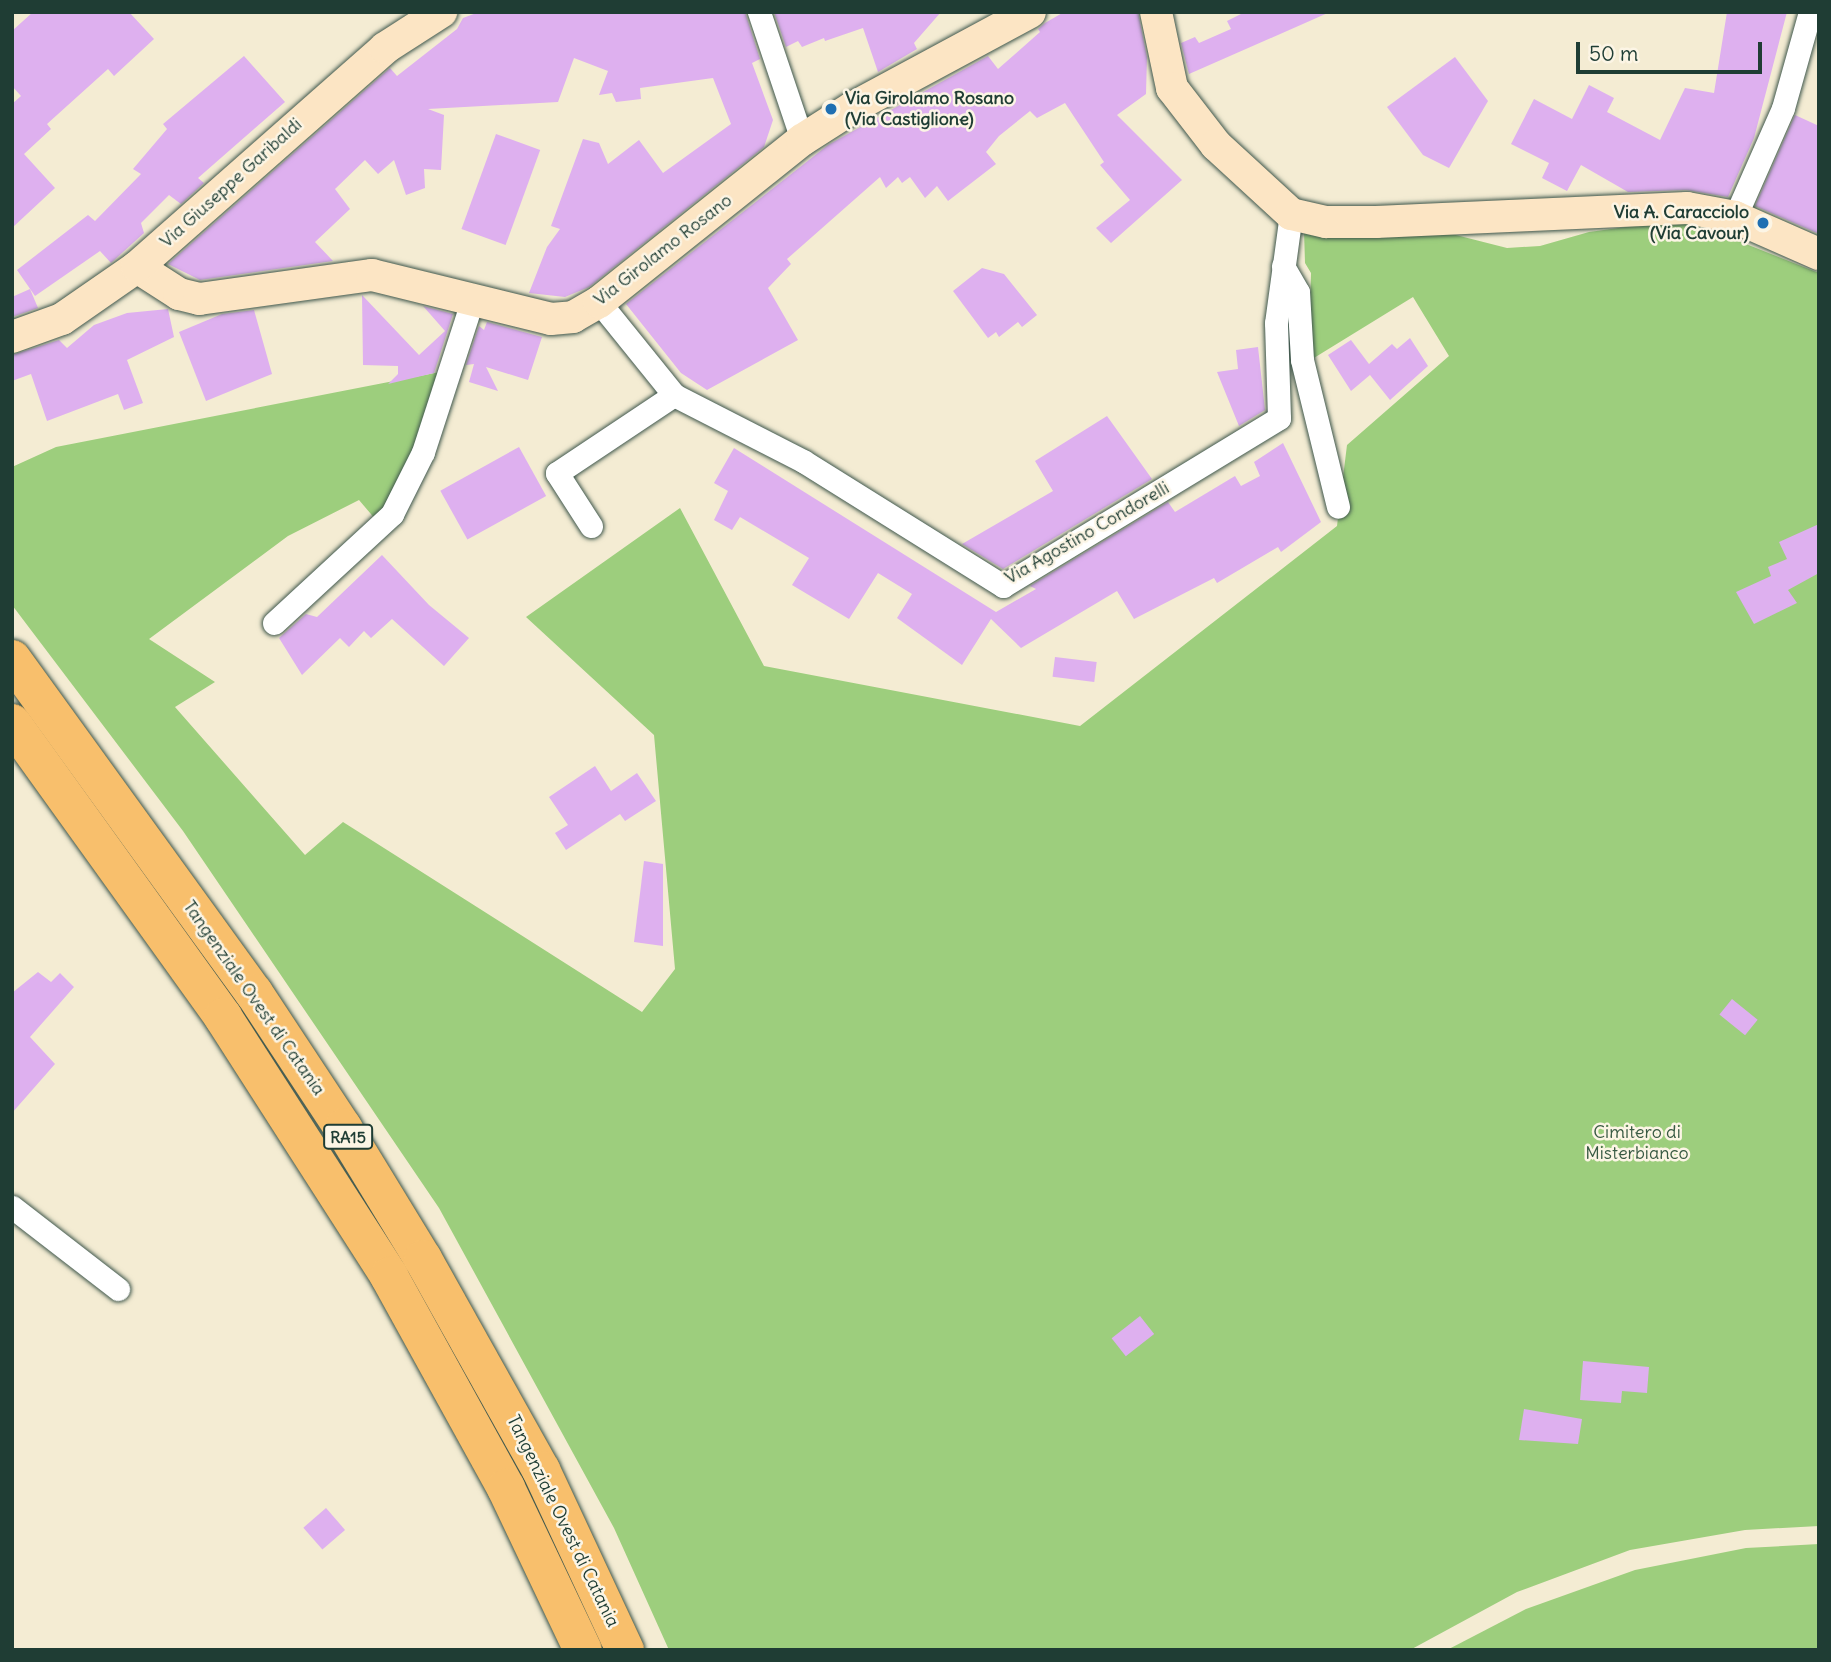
<!DOCTYPE html>
<html>
<head>
<meta charset="utf-8">
<style>
  body { margin:0 }
  #map { position:relative; width:1831px; height:1662px; overflow:hidden; background:#f4ecd3; font-family:Delius,sans-serif }
  div>[style] { position:absolute }
  [style*='--x'] { left:calc(var(--x)*1px); top:calc(var(--y)*1px); width:calc(var(--w)*1px); rotate:calc(var(--a)*1deg) }
  .green>* { inset:0; background:#9dce7d }
  .building>* { inset:0; background:#deb0ef; transform-origin:0 0 }
  .roads { filter:drop-shadow(0 0 2px #3f574c) drop-shadow(0 0 2px #3f574c) }
  .minor>* { height:23px; margin:-11.5px; padding:0 11.5px; transform-origin:11.5px; border-radius:11.5px; background:#fff }
  .secondary>* { height:32px; margin:-16px; padding:0 16px; transform-origin:16px; border-radius:16px; background:#fce5c4 }
  .motorway>* { height:38px; margin:-19px; padding:0 19px; transform-origin:19px; border-radius:19px; background:#f8bf6c }
  .dots>* { width:19px; height:19px; translate:-50% -50%; box-sizing:border-box; border:4px solid #fcf5e5; border-radius:50% }
  span { translate:-50% -50%; white-space:nowrap; text-align:center; line-height:1.15; -webkit-text-stroke:5px #fcf5e5; paint-order:stroke }
  .shield-label span { padding:2px 5px; background:#fcf5e5; border:2px solid; border-radius:5px; -webkit-text-stroke-width:0 }
  .shield-label { font-size:16px; color:#1f3d34; font-weight:700 }
  .poi-label { font-size:18px; color:#1f3d34; font-weight:700 }
  .left { translate:0 -50%; text-align:left }
  .right { translate:-100% -50%; text-align:right }
  .street-label { font-size:18px; color:#1f3d34 }
  .park-label { font-size:18px; color:#385a43 }
  .frame { position:absolute; inset:0; border:14px solid #1f3d34; pointer-events:none }
  .scale { position:absolute; left:1576px; top:42px; width:186px; height:32px; box-sizing:border-box; border:4px solid #1f3d34; border-top:0; padding-left:9px; font-size:21px; line-height:24px; white-space:nowrap; color:#1f3d34; -webkit-text-stroke:5px #fcf5e5; paint-order:stroke }
</style>
</head>
<body>
<div id="map">
  <div class="green">
    <i style="clip-path:polygon(1693px 223px,1819px 273px,1819px 1526px,1745px 1530px,1630px 1550px,1517px 1592px,1410px 1650px,669px 1650px,614px 1528px,439px 1208px,183px 831px,12px 605px,12px 467px,56px 447px,440px 372px,413px 454px,376px 520px,359px 500px,288px 536px,149px 639px,215px 682px,175px 707px,305px 855px,343px 822px,642px 1012px,675px 969px,654px 735px,526px 617px,680px 508px,764px 666px,1080px 726px,1337px 526px,1347px 445px,1449px 356px,1413px 297px,1309px 361px,1311px 273px,1305px 263px,1304px 231px,1448px 233px,1507px 248px,1540px 246px,1589px 232px,1648px 224px)"></i>
    <i style="clip-path:polygon(1819px 1544px,1819px 1650px,1447px 1650px,1526px 1609px,1635px 1570px,1746px 1548px)"></i>
  </div>
  <div class="building">
    <i style="clip-path:polygon(33px 12px,129px 12px,154px 39px,114px 76px,108px 69px,47px 124px,51px 129px,24px 154px,55px 188px,12px 228px,12px 104px,21px 96px,12px 86px,12px 31px)"></i>
    <i style="clip-path:polygon(479px 12px,745px 12px,760px 59px,752px 63px,773px 120px,764px 147px,589px 287px,565px 297px,529px 293px,547px 247px,560px 229px,551px 226px,583px 139px,599px 143px,608px 164px,639px 140px,663px 173px,731px 124px,713px 78px,640px 88px,641px 99px,616px 102px,612px 93px,599px 95px,608px 71px,574px 58px,558px 102px,428px 109px,444px 115px,441px 170px,424px 169px,425px 188px,406px 195px,394px 160px,378px 174px,365px 160px,335px 189px,350px 209px,315px 242px,333px 261px,200px 280px,168px 264px,390px 68px,397px 76px,457px 29px,463px 18px)"></i>
    <i style="clip-path:polygon(774px 12px,941px 12px,914px 43px,917px 49px,878px 72px,863px 28px,825px 41px,824px 38px,802px 47px,798px 41px,786px 47px)"></i>
    <i style="clip-path:polygon(1064px 12px,1138px 12px,1147px 57px,1146px 94px,1117px 115px,1182px 180px,1111px 243px,1096px 228px,1130px 200px,1100px 165px,1104px 162px,1065px 103px,1037px 118px,1030px 111px,999px 136px,986px 152px,996px 164px,948px 201px,937px 186px,925px 198px,910px 177px,902px 183px,898px 177px,886px 188px,880px 177px,787px 259px,791px 264px,768px 288px,798px 340px,707px 390px,681px 373px,626px 304px,828px 145px,988px 56px,998px 69px,1040px 32px,1038px 29px,1045px 23px)"></i>
    <i style="clip-path:polygon(1245px 12px,1330px 12px,1189px 74px,1181px 43px,1195px 37px,1199px 43px,1231px 29px,1227px 21px)"></i>
    <i style="clip-path:polygon(1727px 12px,1787px 12px,1754px 138px,1728px 197px,1686px 190px,1628px 192px,1581px 165px,1567px 191px,1542px 178px,1549px 163px,1511px 144px,1534px 99px,1572px 119px,1589px 85px,1614px 98px,1607px 112px,1660px 140px,1685px 88px,1714px 93px)"></i>
    <i style="clip-path:polygon(244px 56px,285px 102px,198px 178px,204px 183px,181px 204px,169px 195px,141px 223px,144px 233px,111px 263px,100px 251px,35px 296px,17px 270px,88px 215px,95px 221px,141px 174px,133px 169px,167px 129px,163px 124px)"></i>
    <i style="clip-path:polygon(1455px 57px,1488px 101px,1449px 168px,1423px 155px,1387px 107px)"></i>
    <i style="clip-path:polygon(1795px 115px,1819px 126px,1819px 234px,1755px 206px)"></i>
    <i style="left:496px;top:134px;width:47px;height:101px;rotate:20deg"></i>
    <i style="clip-path:polygon(982px 268px,1004px 274px,1037px 315px,1022px 327px,1018px 322px,999px 337px,996px 332px,988px 338px,953px 291px)"></i>
    <i style="clip-path:polygon(30px 289px,38px 308px,12px 317px,12px 297px)"></i>
    <i style="clip-path:polygon(362px 295px,419px 355px,445px 331px,423px 306px,453px 314px,434px 373px,388px 384px,398px 374px,398px 366px,363px 365px)"></i>
    <i style="clip-path:polygon(168px 309px,174px 337px,127px 360px,143px 403px,124px 410px,118px 394px,47px 421px,31px 374px,12px 381px,12px 355px,59px 340px,67px 348px,94px 325px,127px 313px)"></i>
    <i style="clip-path:polygon(254px 310px,272px 374px,206px 401px,179px 332px,222px 314px)"></i>
    <i style="clip-path:polygon(487px 322px,542px 337px,528px 380px,486px 367px,498px 391px,469px 382px,474px 364px,466px 365px,479px 326px,484px 330px)"></i>
    <i style="clip-path:polygon(1410px 338px,1428px 366px,1390px 400px,1370px 375px,1351px 391px,1328px 355px,1351px 340px,1369px 364px,1392px 344px,1397px 349px)"></i>
    <i style="clip-path:polygon(1258px 347px,1265px 410px,1239px 426px,1217px 372px,1238px 369px,1236px 350px)"></i>
    <i style="clip-path:polygon(1107px 416px,1152px 479px,1003px 569px,962px 544px,1053px 491px,1035px 461px)"></i>
    <i style="clip-path:polygon(1283px 443px,1321px 522px,1281px 552px,1278px 547px,1217px 583px,1214px 578px,1134px 619px,1117px 591px,1021px 648px,991px 619px,962px 665px,897px 618px,912px 594px,878px 573px,849px 619px,792px 585px,809px 558px,740px 517px,732px 530px,714px 520px,728px 491px,714px 483px,734px 448px,996px 612px,1036px 589px,1030px 586px,1168px 502px,1175px 512px,1235px 476px,1241px 486px,1260px 476px,1254px 462px)"></i>
    <i style="left:519px;top:447px;width:56px;height:90px;rotate:61deg"></i>
    <i style="clip-path:polygon(1819px 524px,1819px 573px,1788px 590px,1797px 603px,1754px 624px,1736px 592px,1771px 576px,1768px 567px,1787px 559px,1779px 542px)"></i>
    <i style="clip-path:polygon(382px 555px,429px 605px,469px 638px,444px 666px,392px 619px,371px 638px,364px 631px,349px 647px,340px 638px,302px 675px,279px 638px,306px 614px,317px 617px)"></i>
    <i style="left:1055px;top:657px;width:42px;height:20px;rotate:7deg"></i>
    <i style="clip-path:polygon(595px 766px,611px 791px,637px 773px,656px 801px,625px 821px,620px 814px,566px 850px,555px 833px,568px 825px,549px 797px)"></i>
    <i style="clip-path:polygon(644px 861px,663px 864px,663px 946px,634px 942px)"></i>
    <i style="clip-path:polygon(38px 972px,51px 982px,60px 973px,74px 987px,30px 1037px,55px 1064px,12px 1113px,12px 993px)"></i>
    <i style="left:1732px;top:999px;width:33px;height:20px;rotate:39deg"></i>
    <i style="left:1140px;top:1316px;width:23px;height:36px;rotate:52deg"></i>
    <i style="clip-path:polygon(1583px 1361px,1649px 1367px,1647px 1393px,1622px 1391px,1621px 1403px,1580px 1400px)"></i>
    <i style="clip-path:polygon(1524px 1409px,1582px 1419px,1578px 1444px,1519px 1440px)"></i>
    <i style="left:326px;top:1508px;width:29px;height:30px;rotate:49deg"></i>
  </div>
  <div class="roads">
    <div class="minor">
      <i style="--x:759;--y:12;--w:135;--a:71.4"></i>
      <i style="--x:1735;--y:217;--w:119;--a:-66.2"></i>
      <i style="--x:1783;--y:108;--w:100;--a:-74.3"></i>
      <i style="--x:1283;--y:266;--w:30;--a:60"></i>
      <i style="--x:1298;--y:292;--w:68;--a:86.6"></i>
      <i style="--x:1302;--y:360;--w:151;--a:76.2"></i>
      <i style="--x:599;--y:302;--w:119;--a:51.1"></i>
      <i style="--x:674;--y:395;--w:145;--a:27.1"></i>
      <i style="--x:803;--y:461;--w:236;--a:32"></i>
      <i style="--x:1003;--y:586;--w:323;--a:-31.3"></i>
      <i style="--x:1279;--y:418;--w:95;--a:-91.8"></i>
      <i style="--x:1276;--y:323;--w:110;--a:-82.2"></i>
      <i style="--x:591;--y:526;--w:63;--a:-122.7"></i>
      <i style="--x:557;--y:473;--w:141;--a:-33.7"></i>
      <i style="--x:274;--y:623;--w:161;--a:-42.7"></i>
      <i style="--x:392;--y:514;--w:69;--a:-63.4"></i>
      <i style="--x:423;--y:452;--w:162;--a:-72"></i>
      <i style="--x:12;--y:1207;--w:134;--a:37.7"></i>
    </div>
    <div class="secondary">
      <i style="--x:1156;--y:12;--w:78;--a:78.1"></i>
      <i style="--x:1172;--y:88;--w:72;--a:52.3"></i>
      <i style="--x:1216;--y:145;--w:102;--a:42.6"></i>
      <i style="--x:1291;--y:214;--w:36;--a:13"></i>
      <i style="--x:1326;--y:222;--w:50;--a:0"></i>
      <i style="--x:1376;--y:222;--w:311;--a:-2.6"></i>
      <i style="--x:1687;--y:208;--w:49;--a:10.6"></i>
      <i style="--x:1735;--y:217;--w:92;--a:23.8"></i>
      <i style="--x:137;--y:267;--w:50;--a:32.7"></i>
      <i style="--x:179;--y:294;--w:21;--a:14"></i>
      <i style="--x:199;--y:299;--w:175;--a:-7.9"></i>
      <i style="--x:372;--y:275;--w:184;--a:13.8"></i>
      <i style="--x:551;--y:319;--w:22;--a:-5"></i>
      <i style="--x:573;--y:317;--w:30;--a:-30"></i>
      <i style="--x:599;--y:302;--w:260;--a:-38.6"></i>
      <i style="--x:802;--y:140;--w:59;--a:-32.6"></i>
      <i style="--x:852;--y:108;--w:202;--a:-28.3"></i>
      <i style="--x:12;--y:337;--w:53;--a:-19.8"></i>
      <i style="--x:62;--y:319;--w:91;--a:-34.7"></i>
      <i style="--x:137;--y:267;--w:331;--a:-41.4"></i>
      <i style="--x:385;--y:48;--w:67;--a:-32.7"></i>
    </div>
    <div class="motorway">
      <i style="--x:12;--y:659;--w:412;--a:54.1"></i>
      <i style="--x:254;--y:993;--w:162;--a:56.6"></i>
      <i style="--x:343;--y:1128;--w:153;--a:58.6"></i>
      <i style="--x:423;--y:1259;--w:242;--a:60.8"></i>
      <i style="--x:541;--y:1470;--w:199;--a:65"></i>
      <i style="--x:12;--y:723;--w:362;--a:54.3"></i>
      <i style="--x:223;--y:1017;--w:308;--a:57.3"></i>
      <i style="--x:389;--y:1276;--w:242;--a:61.1"></i>
      <i style="--x:506;--y:1488;--w:179;--a:64.6"></i>
    </div>
  </div>
  <div class="dots">
    <i style="left:831px;top:109px;background:#1f6fb2"></i>
    <i style="left:1763px;top:223px;background:#1f6fb2"></i>
  </div>
  <div class="shield-label">
    <span style="left:348px;top:1137px">RA15</span>
  </div>
  <div class="poi-label">
    <span class="left" style="left:845px;top:109px">Via Girolamo Rosano<br>(Via Castiglione)</span>
    <span class="right" style="left:1749px;top:223px">Via A. Caracciolo<br>(Via Cavour)</span>
  </div>
  <div class="street-label">
    <span style="left:231px;top:183px;rotate:-42deg">Via Giuseppe Garibaldi</span>
    <span style="left:663px;top:250px;rotate:-38deg">Via Girolamo Rosano</span>
    <span style="left:1087px;top:533px;rotate:-30deg">Via Agostino Condorelli</span>
    <span style="left:254px;top:998px;rotate:55deg">Tangenziale Ovest di Catania</span>
    <span style="left:563px;top:1521px;rotate:64deg">Tangenziale Ovest di Catania</span>
  </div>
  <div class="park-label">
    <span style="left:1637px;top:1143px">Cimitero di<br>Misterbianco</span>
  </div>
  <div class="frame"></div>
  <div class="scale">50 m</div>
</div>
</body>
</html>
